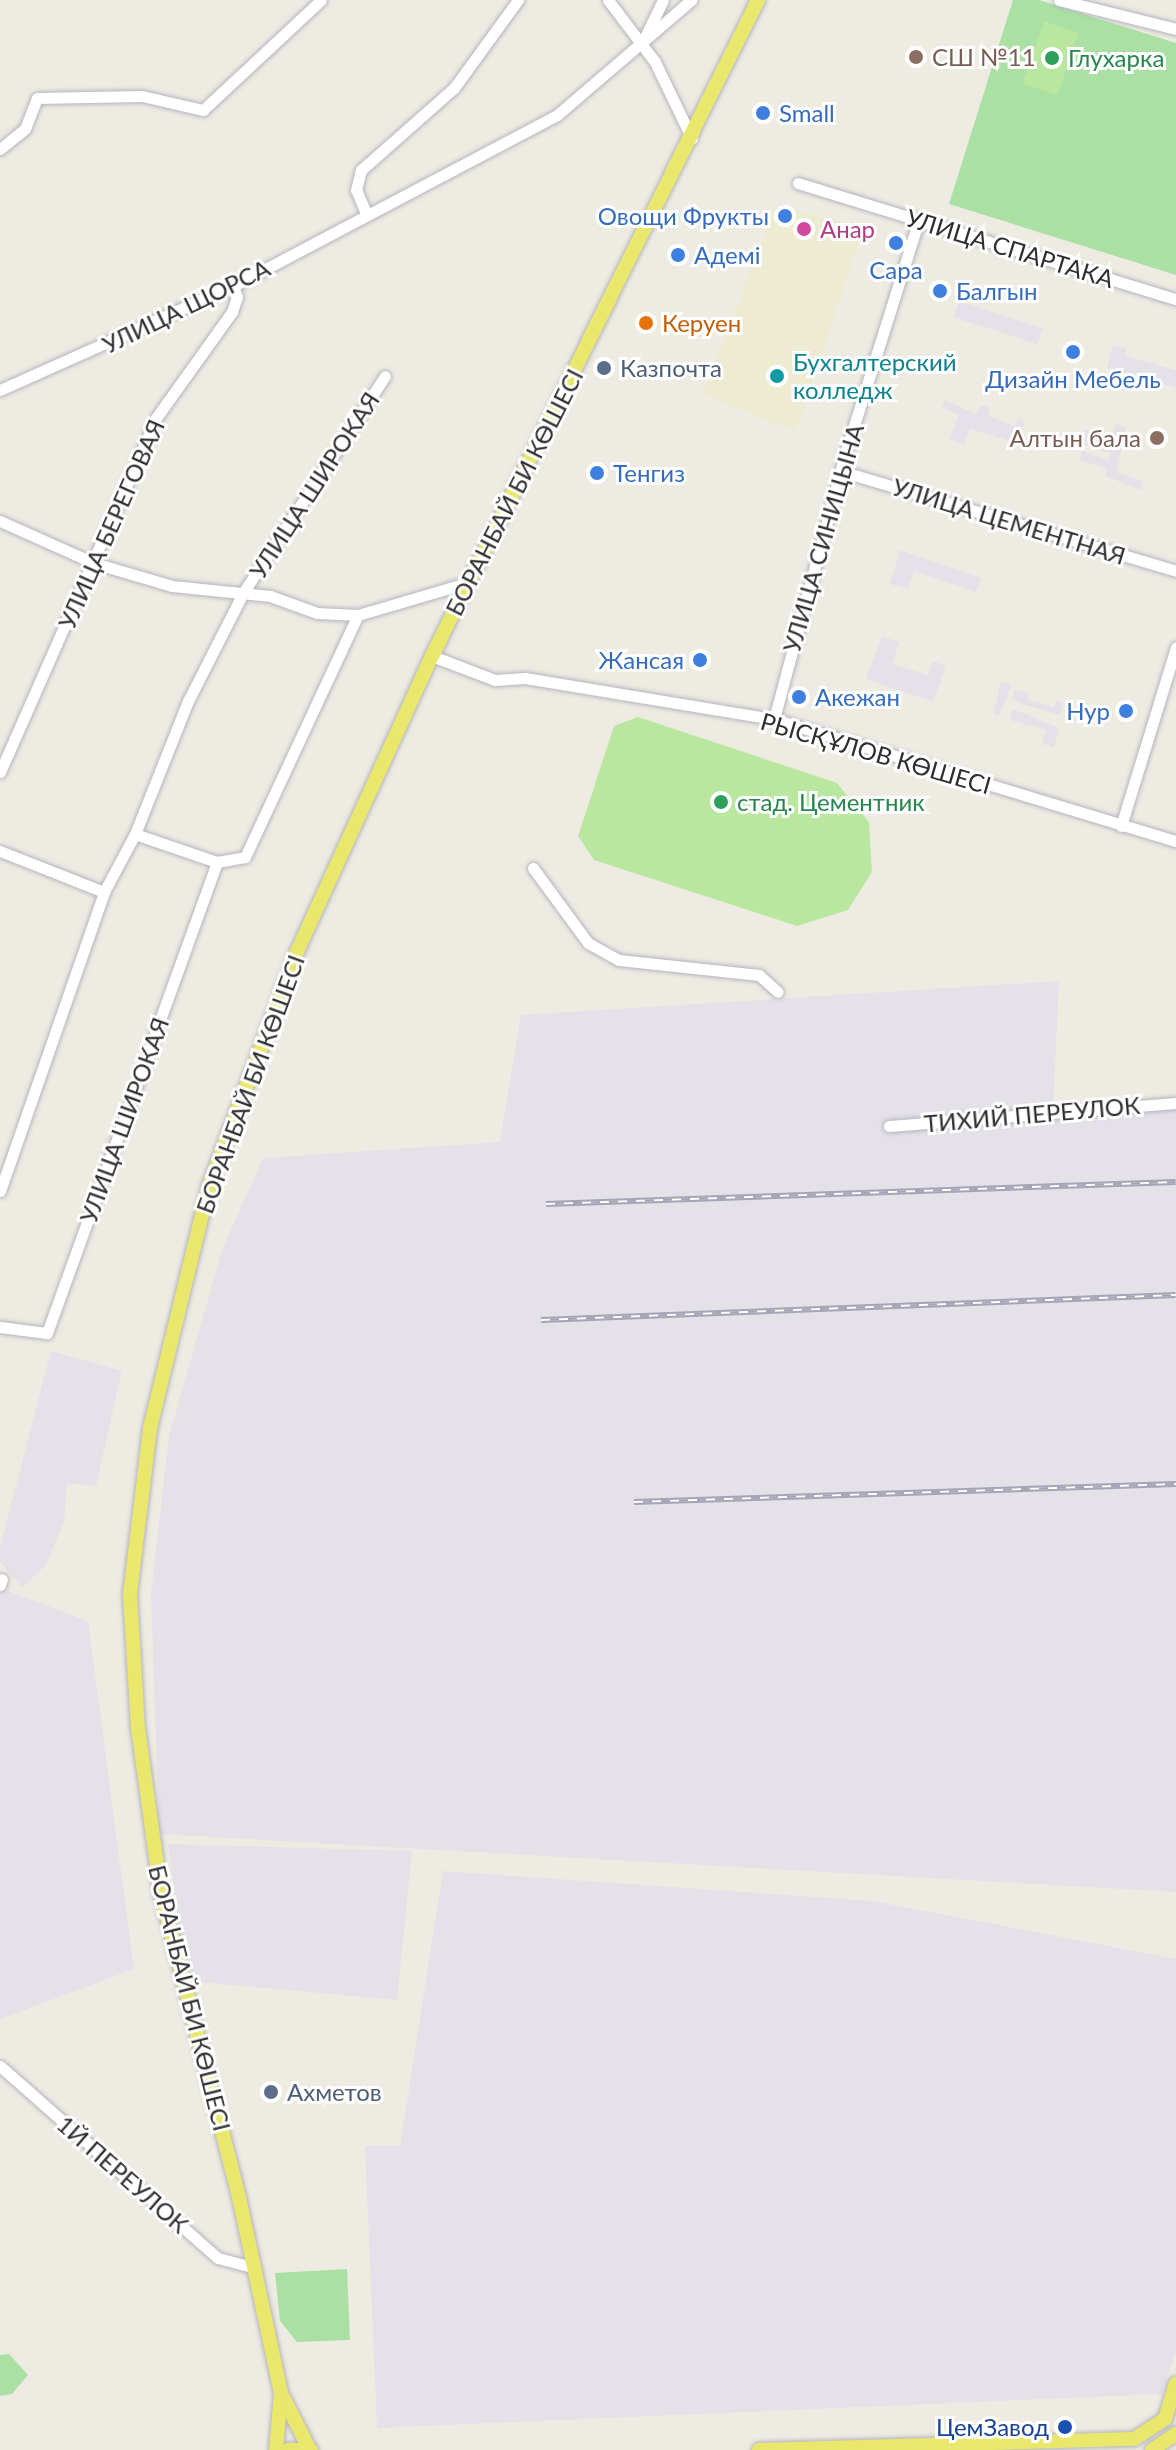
<!DOCTYPE html>
<html>
<head>
<meta charset="utf-8">
<style>
  body { margin:0 }
  #map { position:relative; width:1176px; height:2450px; overflow:hidden; background:#eeece2; font-family:Lato,sans-serif }
  div>[style] { position:absolute }
  [style*='--x'] { left:calc(var(--x)*1px); top:calc(var(--y)*1px); width:calc(var(--w)*1px); rotate:calc(var(--a)*1deg) }
  .industrial>* { inset:0; background:#e5e1e8; transform-origin:0 0 }
  .education>* { inset:0; background:#eeebd3 }
  .green>* { inset:0; background:#aae0a3 }
  .pitch>* { inset:0; background:#b9e79f; transform-origin:0 0 }
  .roads { filter:drop-shadow(0 0 2px #b5b5c0) drop-shadow(0 0 2px #b5b5c0) }
  .minor>* { height:11px; margin:-5.5px; padding:0 5.5px; transform-origin:5.5px; border-radius:5.5px; background:#fff }
  .major>* { height:14px; margin:-7px; padding:0 7px; transform-origin:7px; border-radius:7px; background:#e9e76c }
  .rail>* { height:6px; margin-top:-3px; transform-origin:0; background:repeating-linear-gradient(90deg,#fff 0 9px,#a6a4b7 0 18px); box-sizing:border-box; border-block:2px solid #a6a4b7 }
  .dots>* { width:22px; height:22px; translate:-50% -50%; box-sizing:border-box; border:4px solid #fff; border-radius:50% }
  span { translate:-50% -50%; white-space:nowrap; text-align:center; line-height:1.15; -webkit-text-stroke:6px #fff; paint-order:stroke }
  .education-label { font-size:24px; color:#785e54 }
  .left { translate:0 -50%; text-align:left }
  .right { translate:-100% -50%; text-align:right }
  .leisure-label { font-size:24px; color:#27864d }
  .shop-label { font-size:24px; color:#366cbe }
  .hotel-label { font-size:24px; color:#b23c85 }
  .street-label { font-size:24px; color:#2e2e2e }
  .food-label { font-size:24px; color:#c56008 }
  .culture-label { font-size:24px; color:#0d838f }
  .service-label { font-size:24px; color:#4e5e75 }
  .transit-label { font-size:24px; color:#164399 }
</style>
</head>
<body>
<div id="map">
  <div class="industrial">
    <i style="left:959px;top:301px;width:88px;height:17px;rotate:18deg"></i>
    <i style="clip-path:polygon(1113px 345px,1126px 348px,1125px 356px,1176px 370px,1176px 388px,1107px 368px)"></i>
    <i style="clip-path:polygon(945px 400px,976px 414px,981px 405px,990px 408px,988px 416px,1015px 426px,1018px 419px,1025px 421px,1017px 443px,970px 429px,964px 444px,949px 439px,959px 415px,942px 408px)"></i>
    <i style="clip-path:polygon(1116px 424px,1126px 427px,1117px 472px,1143px 481px,1141px 490px,1105px 476px,1107px 469px,1079px 460px,1082px 451px,1108px 460px,1110px 453px,1080px 444px,1085px 429px,1109px 442px)"></i>
    <i style="clip-path:polygon(900px 550px,981px 578px,976px 592px,914px 571px,908px 589px,890px 584px)"></i>
    <i style="clip-path:polygon(882px 636px,899px 642px,892px 664px,928px 675px,933px 661px,946px 666px,933px 702px,866px 679px)"></i>
    <i style="clip-path:polygon(1001px 682px,1012px 684px,999px 716px,993px 714px)"></i>
    <i style="clip-path:polygon(1014px 690px,1029px 693px,1028px 700px,1054px 707px,1056px 700px,1063px 702px,1060px 715px,1019px 703px,1012px 697px)"></i>
    <i style="clip-path:polygon(1013px 709px,1059px 728px,1054px 747px,1042px 744px,1046px 730px,1010px 720px)"></i>
    <i style="clip-path:polygon(1059px 981px,1053px 1108px,1176px 1101px,1176px 1892px,159px 1834px,151px 1593px,169px 1436px,222px 1250px,263px 1158px,500px 1142px,521px 1015px)"></i>
    <i style="clip-path:polygon(51px 1351px,122px 1371px,96px 1486px,67px 1483px,64px 1522px,46px 1565px,22px 1588px,0 1561px,0 1547px)"></i>
    <i style="clip-path:polygon(0 1588px,88px 1621px,134px 1969px,0 2019px)"></i>
    <i style="clip-path:polygon(168px 1844px,412px 1851px,397px 2000px,187px 1981px)"></i>
    <i style="clip-path:polygon(443px 1871px,873px 1901px,1176px 1959px,1176px 2351px,1162px 2394px,377px 2428px,365px 2146px,400px 2146px)"></i>
  </div>
  <div class="education">
    <i style="clip-path:polygon(775px 206px,864px 227px,796px 432px,703px 394px)"></i>
  </div>
  <div class="green">
    <i style="clip-path:polygon(1013px 0,1039px 0,1176px 43px,1176px 275px,949px 204px)"></i>
    <i style="clip-path:polygon(347px 2269px,350px 2340px,297px 2342px,280px 2321px,275px 2273px)"></i>
    <i style="clip-path:polygon(9px 2354px,28px 2375px,12px 2394px,0 2396px,0 2355px)"></i>
  </div>
  <div class="pitch">
    <i style="left:1044px;top:21px;width:37px;height:66px;rotate:19deg"></i>
    <i style="clip-path:polygon(638px 717px,837px 783px,869px 822px,872px 872px,848px 910px,797px 926px,594px 860px,578px 836px,614px 726px)"></i>
  </div>
  <div class="roads">
    <div class="minor">
      <i style="--x:608;--y:0;--w:78;--a:52.8"></i>
      <i style="--x:655;--y:62;--w:85;--a:64.3"></i>
      <i style="--x:1059;--y:0;--w:121;--a:13.9"></i>
      <i style="--x:644;--y:39;--w:43;--a:-64"></i>
      <i style="--x:0;--y:149;--w:32;--a:-39"></i>
      <i style="--x:25;--y:129;--w:33;--a:-69"></i>
      <i style="--x:37;--y:98;--w:105;--a:-1.1"></i>
      <i style="--x:142;--y:96;--w:63;--a:12.9"></i>
      <i style="--x:203;--y:110;--w:161;--a:-43"></i>
      <i style="--x:798;--y:183;--w:395;--a:17.1"></i>
      <i style="--x:366;--y:213;--w:25;--a:-113"></i>
      <i style="--x:356;--y:190;--w:21;--a:-76"></i>
      <i style="--x:361;--y:170;--w:124;--a:-41.4"></i>
      <i style="--x:454;--y:88;--w:109;--a:-54"></i>
      <i style="--x:0;--y:390;--w:255;--a:-24.1"></i>
      <i style="--x:233;--y:286;--w:366;--a:-27.8"></i>
      <i style="--x:557;--y:115;--w:177;--a:-40.6"></i>
      <i style="--x:841;--y:471;--w:350;--a:16.6"></i>
      <i style="--x:0;--y:521;--w:103;--a:24.1"></i>
      <i style="--x:94;--y:563;--w:81;--a:16.4"></i>
      <i style="--x:172;--y:586;--w:99;--a:5.8"></i>
      <i style="--x:270;--y:596;--w:50;--a:19.9"></i>
      <i style="--x:317;--y:613;--w:41;--a:2.8"></i>
      <i style="--x:358;--y:615;--w:114;--a:-16.4"></i>
      <i style="--x:432;--y:656;--w:67;--a:20.9"></i>
      <i style="--x:495;--y:680;--w:30;--a:-4"></i>
      <i style="--x:525;--y:678;--w:252;--a:9.4"></i>
      <i style="--x:774;--y:719;--w:420;--a:16.9"></i>
      <i style="--x:774;--y:719;--w:278;--a:-75"></i>
      <i style="--x:846;--y:451;--w:242;--a:-72.5"></i>
      <i style="--x:0;--y:772;--w:387;--a:-66.2"></i>
      <i style="--x:156;--y:418;--w:130;--a:-54.4"></i>
      <i style="--x:232;--y:312;--w:16;--a:-72"></i>
      <i style="--x:237;--y:297;--w:12;--a:-110"></i>
      <i style="--x:1121;--y:826;--w:187;--a:-72.9"></i>
      <i style="--x:135;--y:834;--w:87;--a:18.9"></i>
      <i style="--x:217;--y:862;--w:28;--a:-10"></i>
      <i style="--x:245;--y:857;--w:267;--a:-65"></i>
      <i style="--x:0;--y:851;--w:112;--a:21.5"></i>
      <i style="--x:533;--y:868;--w:93;--a:53.7"></i>
      <i style="--x:588;--y:943;--w:35;--a:29"></i>
      <i style="--x:619;--y:960;--w:141;--a:6.1"></i>
      <i style="--x:759;--y:975;--w:25;--a:42"></i>
      <i style="--x:889;--y:1126;--w:288;--a:-4.6"></i>
      <i style="--x:0;--y:1191;--w:317;--a:-70.8"></i>
      <i style="--x:104;--y:892;--w:66;--a:-61.9"></i>
      <i style="--x:135;--y:834;--w:143;--a:-68.3"></i>
      <i style="--x:188;--y:701;--w:121;--a:-63"></i>
      <i style="--x:243;--y:593;--w:259;--a:-56.8"></i>
      <i style="--x:0;--y:1327;--w:47;--a:7.3"></i>
      <i style="--x:47;--y:1333;--w:501;--a:-70.15"></i>
      <i style="--x:0;--y:1585;--w:6;--a:-72"></i>
      <i style="--x:0;--y:2066;--w:290;--a:41.4"></i>
      <i style="--x:218;--y:2258;--w:35;--a:15"></i>
    </div>
    <div class="major">
      <i style="--x:276;--y:2450;--w:57;--a:-85"></i>
      <i style="--x:288;--y:2450;--w:23;--a:0"></i>
      <i style="--x:310;--y:2450;--w:64;--a:-117"></i>
      <i style="--x:281;--y:2393;--w:200;--a:-102.1"></i>
      <i style="--x:239;--y:2197;--w:313;--a:-104.4"></i>
      <i style="--x:161;--y:1894;--w:167;--a:-97.9"></i>
      <i style="--x:138;--y:1729;--w:135;--a:-93.4"></i>
      <i style="--x:130;--y:1594;--w:167;--a:-83.1"></i>
      <i style="--x:150;--y:1428;--w:249;--a:-76.3"></i>
      <i style="--x:209;--y:1186;--w:248;--a:-69.4"></i>
      <i style="--x:296;--y:954;--w:328;--a:-65.5"></i>
      <i style="--x:432;--y:656;--w:733;--a:-63.57"></i>
      <i style="--x:759;--y:2450;--w:375;--a:-1.7"></i>
      <i style="--x:1134;--y:2439;--w:37;--a:-33"></i>
      <i style="--x:1165;--y:2419;--w:37;--a:-73"></i>
      <i style="--x:1152;--y:2450;--w:29;--a:-34"></i>
    </div>
  </div>
  <div class="rail">
    <i style="--x:546;--y:1204;--w:630;--a:-2"></i>
    <i style="--x:541;--y:1320;--w:635;--a:-2.25"></i>
    <i style="--x:634;--y:1502;--w:542;--a:-1.9"></i>
  </div>
  <div class="dots">
    <i style="left:916px;top:57px;background:#8d6e63"></i>
    <i style="left:1052px;top:58px;background:#2e9e5b"></i>
    <i style="left:763px;top:113px;background:#3f7fe0"></i>
    <i style="left:785px;top:216px;background:#3f7fe0"></i>
    <i style="left:804px;top:229px;background:#d1479c"></i>
    <i style="left:896px;top:243px;background:#3f7fe0"></i>
    <i style="left:678px;top:255px;background:#3f7fe0"></i>
    <i style="left:940px;top:291px;background:#3f7fe0"></i>
    <i style="left:646px;top:323px;background:#e8710a"></i>
    <i style="left:1073px;top:352px;background:#3f7fe0"></i>
    <i style="left:604px;top:368px;background:#5c6f8a"></i>
    <i style="left:777px;top:376px;background:#0f9aa8"></i>
    <i style="left:1157px;top:438px;background:#8d6e63"></i>
    <i style="left:597px;top:473px;background:#3f7fe0"></i>
    <i style="left:700px;top:660px;background:#3f7fe0"></i>
    <i style="left:799px;top:697px;background:#3f7fe0"></i>
    <i style="left:1126px;top:711px;background:#3f7fe0"></i>
    <i style="left:721px;top:802px;background:#2e9e5b"></i>
    <i style="left:271px;top:2092px;background:#5c6f8a"></i>
    <i style="left:1065px;top:2427px;background:#1a4fb4"></i>
  </div>
  <div class="education-label">
    <span class="left" style="left:932px;top:57px">СШ №11</span>
    <span class="right" style="left:1141px;top:438px">Алтын бала</span>
  </div>
  <div class="leisure-label">
    <span class="left" style="left:1068px;top:58px">Глухарка</span>
    <span class="left" style="left:737px;top:802px">стад. Цементник</span>
  </div>
  <div class="shop-label">
    <span class="left" style="left:779px;top:113px">Small</span>
    <span class="right" style="left:769px;top:216px">Овощи Фрукты</span>
    <span class="left" style="left:694px;top:255px">Адемi</span>
    <span style="left:896px;top:270px">Сара</span>
    <span class="left" style="left:956px;top:291px">Балгын</span>
    <span style="left:1073px;top:379px">Дизайн Мебель</span>
    <span class="left" style="left:613px;top:473px">Тенгиз</span>
    <span class="right" style="left:684px;top:660px">Жансая</span>
    <span class="left" style="left:815px;top:697px">Акежан</span>
    <span class="right" style="left:1110px;top:711px">Нур</span>
  </div>
  <div class="hotel-label">
    <span class="left" style="left:820px;top:229px">Анар</span>
  </div>
  <div class="street-label">
    <span style="left:1010px;top:248px;rotate:17deg">УЛИЦА СПАРТАКА</span>
    <span style="left:186px;top:306px;rotate:-26deg">УЛИЦА ЩОРСА</span>
    <span style="left:314px;top:485px;rotate:-57deg">УЛИЦА ШИРОКАЯ</span>
    <span style="left:514px;top:492px;rotate:-63deg">БОРАНБАЙ БИ КӨШЕСІ</span>
    <span style="left:1009px;top:521px;rotate:17deg">УЛИЦА ЦЕМЕНТНАЯ</span>
    <span style="left:111px;top:524px;rotate:-66deg">УЛИЦА БЕРЕГОВАЯ</span>
    <span style="left:823px;top:538px;rotate:-74deg">УЛИЦА СИНИЦЫНА</span>
    <span style="left:876px;top:753px;rotate:16deg">РЫСҚҰЛОВ КӨШЕСІ</span>
    <span style="left:250px;top:1084px;rotate:-70deg">БОРАНБАЙ БИ КӨШЕСІ</span>
    <span style="left:1032px;top:1114px;rotate:-5deg">ТИХИЙ ПЕРЕУЛОК</span>
    <span style="left:124px;top:1120px;rotate:-70deg">УЛИЦА ШИРОКАЯ</span>
    <span style="left:190px;top:1998px;rotate:76deg">БОРАНБАЙ БИ КӨШЕСІ</span>
    <span style="left:123px;top:2174px;rotate:41deg">1Й ПЕРЕУЛОК</span>
  </div>
  <div class="food-label">
    <span class="left" style="left:662px;top:323px">Керуен</span>
  </div>
  <div class="culture-label">
    <span class="left" style="left:793px;top:376px">Бухгалтерский<br>колледж</span>
  </div>
  <div class="service-label">
    <span class="left" style="left:620px;top:368px">Казпочта</span>
    <span class="left" style="left:287px;top:2092px">Ахметов</span>
  </div>
  <div class="transit-label">
    <span class="right" style="left:1049px;top:2427px">ЦемЗавод</span>
  </div>
</div>
</body>
</html>
